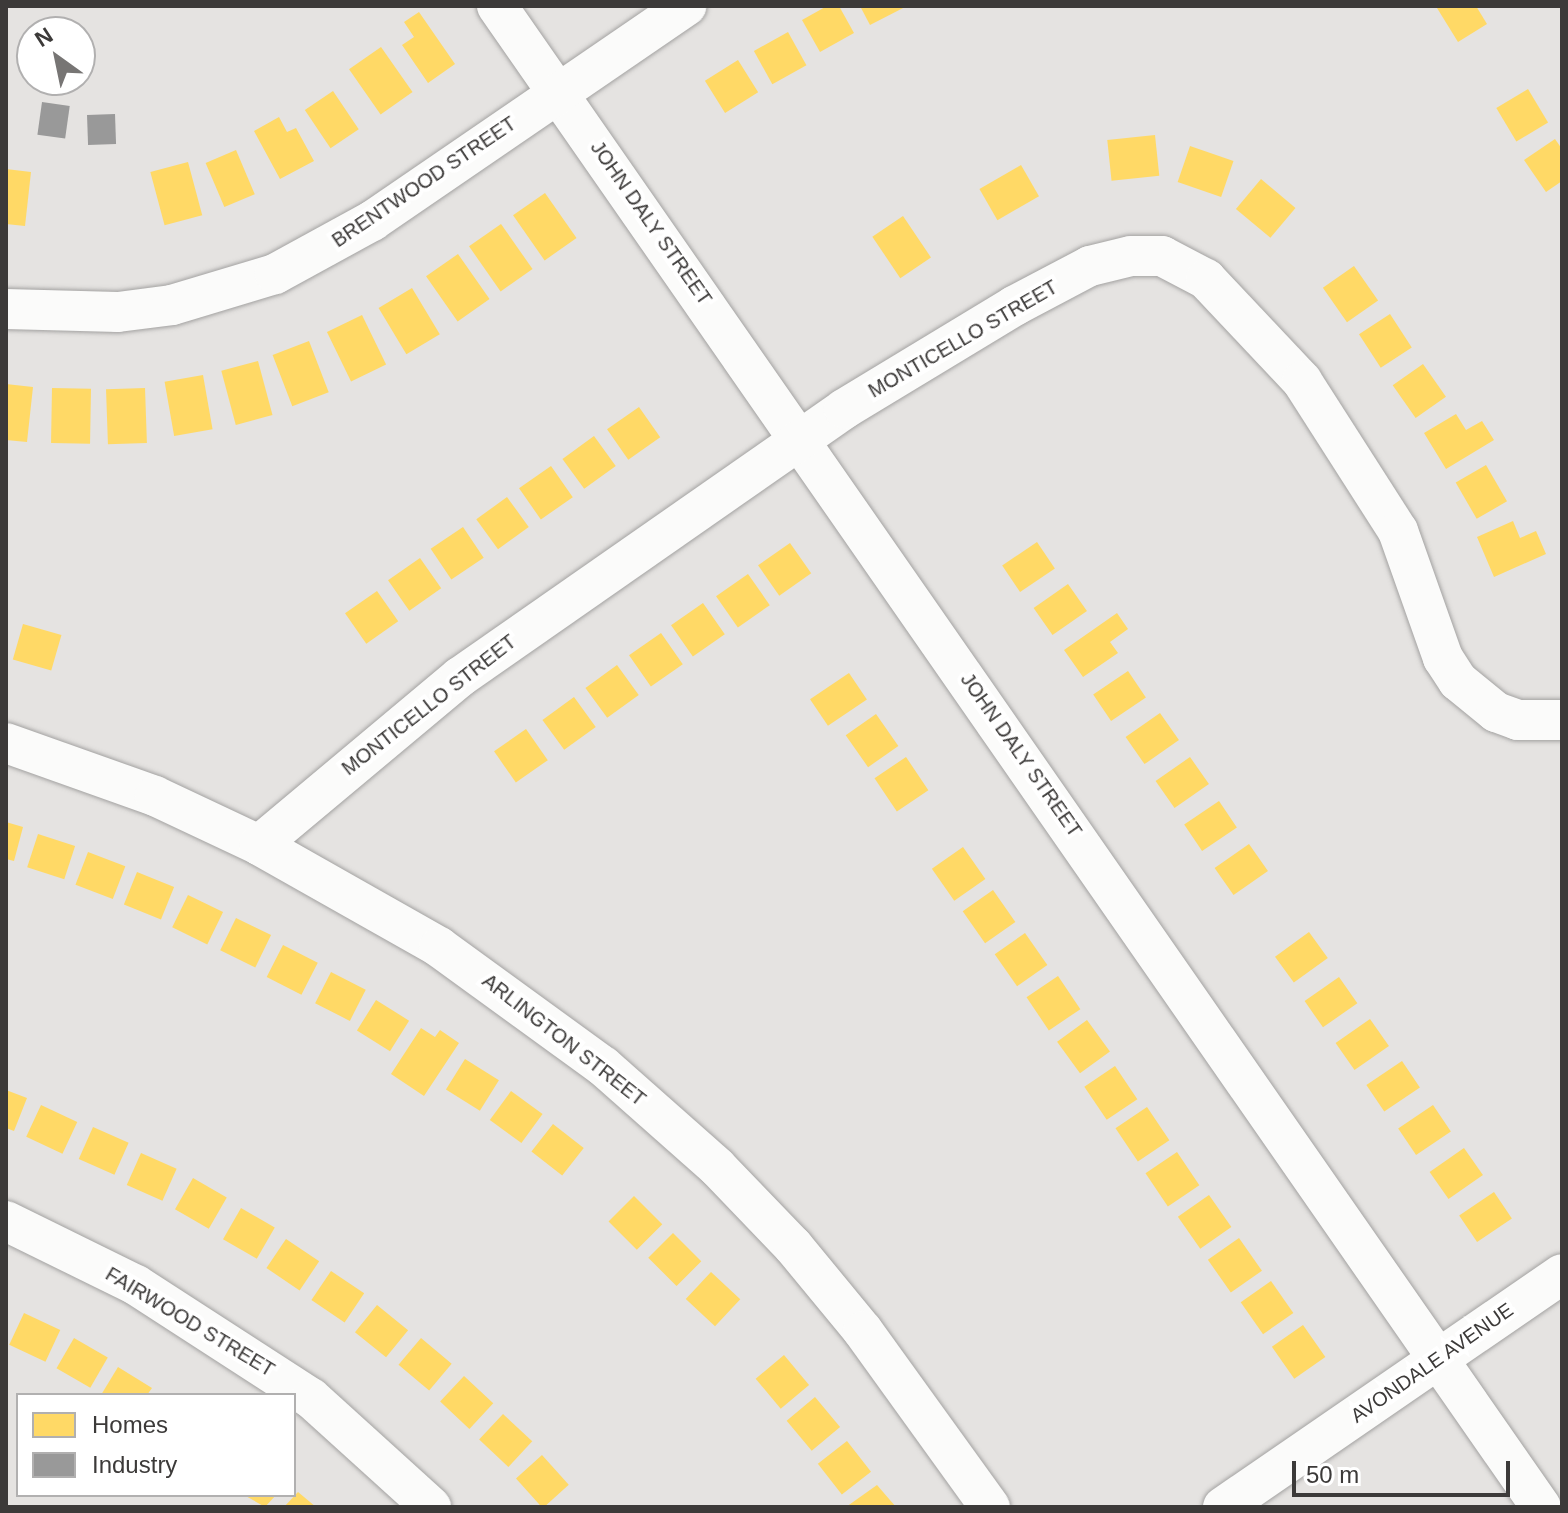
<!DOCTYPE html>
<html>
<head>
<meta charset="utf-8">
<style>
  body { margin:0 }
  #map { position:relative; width:1568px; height:1513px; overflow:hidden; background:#e5e3e1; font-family:Arial,sans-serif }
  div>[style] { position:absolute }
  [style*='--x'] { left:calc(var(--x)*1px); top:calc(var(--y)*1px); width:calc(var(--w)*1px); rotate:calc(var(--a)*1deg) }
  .homes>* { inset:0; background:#ffd966; transform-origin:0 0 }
  .industry>* { inset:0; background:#999; transform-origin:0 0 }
  .roads { filter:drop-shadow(0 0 2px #a3a2a1) drop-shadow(0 0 2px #a3a2a1) }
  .minor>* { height:40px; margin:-20px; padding:0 20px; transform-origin:20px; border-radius:20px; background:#fbfbfa }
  span { translate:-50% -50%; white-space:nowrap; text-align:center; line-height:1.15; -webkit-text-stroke:8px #fff; paint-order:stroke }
  .street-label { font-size:20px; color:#3c3a39 }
  .frame { position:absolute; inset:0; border:8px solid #3c3a39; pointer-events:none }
  .legend { position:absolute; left:16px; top:1393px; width:280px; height:104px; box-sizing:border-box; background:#fff; border:2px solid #b1b0b0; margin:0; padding:10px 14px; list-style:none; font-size:24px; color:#3c3a39 }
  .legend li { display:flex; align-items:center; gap:16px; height:40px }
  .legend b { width:40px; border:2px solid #b1b0b0 }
  .north { position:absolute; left:16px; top:16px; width:80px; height:80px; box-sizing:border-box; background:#fff; border:2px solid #b1b0b0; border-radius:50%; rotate:327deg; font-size:22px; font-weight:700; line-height:32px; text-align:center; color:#3c3a39 }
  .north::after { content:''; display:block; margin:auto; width:28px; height:36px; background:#777574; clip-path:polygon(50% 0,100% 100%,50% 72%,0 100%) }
  .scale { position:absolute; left:1292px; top:1461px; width:218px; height:36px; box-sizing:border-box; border:4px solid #3c3a39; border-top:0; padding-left:10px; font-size:24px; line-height:28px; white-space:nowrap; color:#3c3a39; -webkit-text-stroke:6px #fff; paint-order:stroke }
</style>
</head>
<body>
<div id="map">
  <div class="homes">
    <i style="clip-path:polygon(827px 6px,839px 6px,854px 33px,820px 52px,802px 20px)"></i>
    <i style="clip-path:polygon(860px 6px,907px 6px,870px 25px)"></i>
    <i style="clip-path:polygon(1441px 6px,1476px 6px,1487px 24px,1458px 42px,1437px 8px)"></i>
    <i style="clip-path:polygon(419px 12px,455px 64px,428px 83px,402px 45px,414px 37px,404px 22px)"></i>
    <i style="left:788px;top:32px;width:38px;height:39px;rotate:61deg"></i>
    <i style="left:381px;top:47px;width:55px;height:39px;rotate:55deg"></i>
    <i style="left:738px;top:60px;width:38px;height:39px;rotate:58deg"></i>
    <i style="left:1528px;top:89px;width:39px;height:37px;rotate:59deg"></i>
    <i style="left:333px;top:91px;width:46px;height:34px;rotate:56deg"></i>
    <i style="clip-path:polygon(279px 117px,287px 132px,296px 128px,314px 161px,280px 179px,254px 131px)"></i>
    <i style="left:1155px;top:135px;width:41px;height:48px;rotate:84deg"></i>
    <i style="clip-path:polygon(1555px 139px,1562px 149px,1562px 181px,1546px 192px,1524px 160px)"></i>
    <i style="left:1190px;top:146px;width:46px;height:38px;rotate:19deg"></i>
    <i style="left:236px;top:150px;width:48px;height:33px;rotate:67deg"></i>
    <i style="left:188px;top:162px;width:55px;height:39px;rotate:75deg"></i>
    <i style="left:1021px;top:165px;width:36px;height:48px;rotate:60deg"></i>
    <i style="clip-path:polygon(6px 169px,31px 172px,25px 226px,6px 224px)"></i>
    <i style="left:1261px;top:179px;width:45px;height:39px;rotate:40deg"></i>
    <i style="left:545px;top:193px;width:55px;height:39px;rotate:55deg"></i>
    <i style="left:903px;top:216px;width:50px;height:37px;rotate:56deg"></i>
    <i style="left:501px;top:224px;width:55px;height:39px;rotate:55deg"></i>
    <i style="left:458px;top:254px;width:55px;height:39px;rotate:55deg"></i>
    <i style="left:1354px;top:266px;width:42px;height:38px;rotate:55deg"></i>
    <i style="left:412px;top:288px;width:54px;height:39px;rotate:59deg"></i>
    <i style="left:1390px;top:314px;width:40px;height:37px;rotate:57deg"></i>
    <i style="left:362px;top:315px;width:55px;height:39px;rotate:64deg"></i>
    <i style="left:309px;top:341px;width:55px;height:39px;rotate:69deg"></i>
    <i style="left:258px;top:361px;width:56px;height:38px;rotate:75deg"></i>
    <i style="left:1423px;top:364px;width:40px;height:37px;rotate:55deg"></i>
    <i style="left:203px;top:375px;width:55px;height:39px;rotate:80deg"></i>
    <i style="clip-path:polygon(6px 384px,33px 387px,27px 442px,6px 440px)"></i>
    <i style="left:52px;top:388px;width:39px;height:55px;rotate:1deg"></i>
    <i style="left:145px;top:388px;width:55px;height:39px;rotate:88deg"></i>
    <i style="left:639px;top:407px;width:37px;height:39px;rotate:55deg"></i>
    <i style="clip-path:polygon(1456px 414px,1466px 430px,1482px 421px,1494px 440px,1446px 469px,1424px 433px)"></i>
    <i style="left:594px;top:436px;width:37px;height:39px;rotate:54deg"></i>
    <i style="left:1486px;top:465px;width:42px;height:35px;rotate:60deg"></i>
    <i style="left:551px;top:466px;width:38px;height:39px;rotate:55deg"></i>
    <i style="left:507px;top:497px;width:37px;height:38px;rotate:54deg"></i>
    <i style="clip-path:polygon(1513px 521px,1520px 538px,1536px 531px,1546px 554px,1494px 577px,1477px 537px)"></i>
    <i style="left:463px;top:527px;width:37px;height:39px;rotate:56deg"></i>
    <i style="left:1037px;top:542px;width:32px;height:42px;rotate:56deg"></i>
    <i style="left:790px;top:543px;width:37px;height:39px;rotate:55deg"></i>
    <i style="left:420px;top:558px;width:37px;height:39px;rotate:55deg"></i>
    <i style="left:748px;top:574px;width:38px;height:39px;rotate:55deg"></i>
    <i style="left:1068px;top:584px;width:33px;height:42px;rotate:55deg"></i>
    <i style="left:377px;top:591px;width:37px;height:39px;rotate:55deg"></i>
    <i style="left:703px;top:603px;width:38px;height:39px;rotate:55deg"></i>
    <i style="clip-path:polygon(1117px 613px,1128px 629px,1110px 642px,1118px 653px,1083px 677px,1064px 650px)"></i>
    <i style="left:23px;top:624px;width:40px;height:37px;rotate:16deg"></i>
    <i style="left:661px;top:633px;width:38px;height:39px;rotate:55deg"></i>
    <i style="left:617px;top:665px;width:37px;height:39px;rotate:54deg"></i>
    <i style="left:1128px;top:671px;width:32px;height:42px;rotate:56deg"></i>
    <i style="left:849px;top:673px;width:32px;height:47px;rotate:56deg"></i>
    <i style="left:574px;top:697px;width:37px;height:39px;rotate:54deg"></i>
    <i style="left:1160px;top:713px;width:33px;height:42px;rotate:55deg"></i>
    <i style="left:876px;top:714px;width:39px;height:37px;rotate:55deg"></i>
    <i style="left:526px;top:729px;width:38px;height:39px;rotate:55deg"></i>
    <i style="left:906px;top:757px;width:40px;height:38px;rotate:56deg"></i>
    <i style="left:1190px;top:757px;width:33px;height:42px;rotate:55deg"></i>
    <i style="left:1219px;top:801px;width:32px;height:42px;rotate:56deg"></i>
    <i style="clip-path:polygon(6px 822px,23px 827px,14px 861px,6px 859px)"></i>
    <i style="left:38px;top:834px;width:39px;height:35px;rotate:18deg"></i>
    <i style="left:1249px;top:844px;width:33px;height:42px;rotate:55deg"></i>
    <i style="left:963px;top:847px;width:39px;height:38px;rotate:55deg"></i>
    <i style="left:88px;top:852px;width:40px;height:35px;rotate:21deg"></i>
    <i style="left:137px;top:872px;width:40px;height:35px;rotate:22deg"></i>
    <i style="left:993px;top:890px;width:39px;height:37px;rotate:55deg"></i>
    <i style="left:188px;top:895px;width:39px;height:36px;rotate:26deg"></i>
    <i style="left:236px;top:918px;width:39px;height:36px;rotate:26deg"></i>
    <i style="left:1309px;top:932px;width:32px;height:42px;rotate:54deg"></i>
    <i style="left:1025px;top:933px;width:39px;height:37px;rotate:55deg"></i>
    <i style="left:283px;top:945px;width:39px;height:36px;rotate:27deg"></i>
    <i style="left:331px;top:972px;width:39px;height:35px;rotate:27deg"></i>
    <i style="left:1058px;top:976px;width:40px;height:38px;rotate:56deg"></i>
    <i style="left:1339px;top:977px;width:32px;height:42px;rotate:55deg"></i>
    <i style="left:376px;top:1000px;width:39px;height:36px;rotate:32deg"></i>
    <i style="left:1370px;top:1019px;width:33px;height:42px;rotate:55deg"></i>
    <i style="left:1087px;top:1020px;width:39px;height:37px;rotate:54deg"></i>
    <i style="clip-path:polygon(421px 1028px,435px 1037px,440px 1030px,459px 1043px,424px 1096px,391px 1074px)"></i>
    <i style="left:465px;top:1059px;width:40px;height:36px;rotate:32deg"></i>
    <i style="left:1402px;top:1061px;width:32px;height:43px;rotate:56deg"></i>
    <i style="left:1115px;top:1066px;width:40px;height:37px;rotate:56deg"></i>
    <i style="clip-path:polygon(6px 1090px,27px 1098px,14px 1131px,6px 1128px)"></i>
    <i style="left:511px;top:1091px;width:39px;height:36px;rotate:36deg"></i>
    <i style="left:41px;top:1105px;width:40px;height:35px;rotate:25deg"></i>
    <i style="left:1433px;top:1105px;width:32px;height:42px;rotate:56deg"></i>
    <i style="left:1147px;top:1107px;width:40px;height:38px;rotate:56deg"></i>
    <i style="left:553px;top:1124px;width:39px;height:35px;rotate:38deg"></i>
    <i style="left:93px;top:1127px;width:39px;height:35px;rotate:24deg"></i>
    <i style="left:1464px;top:1148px;width:33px;height:42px;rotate:55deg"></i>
    <i style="left:1177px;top:1152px;width:40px;height:38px;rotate:56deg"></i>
    <i style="left:141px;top:1153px;width:39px;height:35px;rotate:24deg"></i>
    <i style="left:193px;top:1178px;width:39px;height:36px;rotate:30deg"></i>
    <i style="left:1494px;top:1192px;width:32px;height:42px;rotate:56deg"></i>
    <i style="left:1209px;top:1195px;width:39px;height:38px;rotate:55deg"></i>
    <i style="left:634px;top:1196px;width:40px;height:36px;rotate:45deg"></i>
    <i style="left:241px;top:1208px;width:39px;height:36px;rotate:30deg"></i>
    <i style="left:673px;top:1233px;width:40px;height:35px;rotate:45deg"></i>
    <i style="left:1239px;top:1238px;width:40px;height:38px;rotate:55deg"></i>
    <i style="left:286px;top:1239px;width:40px;height:35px;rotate:34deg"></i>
    <i style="left:331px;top:1271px;width:40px;height:35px;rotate:34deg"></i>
    <i style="left:711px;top:1272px;width:40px;height:37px;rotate:43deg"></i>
    <i style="left:1271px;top:1281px;width:39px;height:37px;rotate:55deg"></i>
    <i style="left:377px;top:1305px;width:40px;height:35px;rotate:39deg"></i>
    <i style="left:24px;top:1313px;width:40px;height:35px;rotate:25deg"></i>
    <i style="left:1303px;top:1325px;width:39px;height:38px;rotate:55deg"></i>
    <i style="left:74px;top:1338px;width:39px;height:35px;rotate:30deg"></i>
    <i style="left:421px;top:1338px;width:40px;height:35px;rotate:40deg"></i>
    <i style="left:784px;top:1355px;width:39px;height:37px;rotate:50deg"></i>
    <i style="clip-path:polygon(118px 1367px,152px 1388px,147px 1395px,101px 1395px)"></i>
    <i style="left:464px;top:1376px;width:40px;height:35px;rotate:43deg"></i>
    <i style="left:815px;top:1397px;width:39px;height:37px;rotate:50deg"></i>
    <i style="left:503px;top:1414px;width:40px;height:35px;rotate:43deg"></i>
    <i style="left:847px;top:1441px;width:39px;height:37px;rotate:52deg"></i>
    <i style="left:542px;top:1455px;width:40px;height:35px;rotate:48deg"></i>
    <i style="clip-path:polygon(877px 1485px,896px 1507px,846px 1507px)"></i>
    <i style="clip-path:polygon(298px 1492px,316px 1507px,284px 1507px)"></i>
    <i style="clip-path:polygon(244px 1495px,276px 1495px,265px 1507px)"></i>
  </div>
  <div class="industry">
    <i style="left:42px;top:102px;width:28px;height:33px;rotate:8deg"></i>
    <i style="left:115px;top:114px;width:30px;height:28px;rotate:88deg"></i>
  </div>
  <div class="roads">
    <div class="minor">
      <i style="--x:497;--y:6;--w:1828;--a:55.18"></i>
      <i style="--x:6;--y:309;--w:112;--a:1.5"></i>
      <i style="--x:118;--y:312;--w:54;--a:-7.4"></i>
      <i style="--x:172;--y:305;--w:108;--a:-16.8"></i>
      <i style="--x:275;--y:274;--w:111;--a:-28.7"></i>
      <i style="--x:372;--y:221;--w:381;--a:-34.4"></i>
      <i style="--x:6;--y:743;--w:158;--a:19.6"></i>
      <i style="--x:155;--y:796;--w:115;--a:25.2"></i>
      <i style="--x:259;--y:845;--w:207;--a:29.5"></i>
      <i style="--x:439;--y:947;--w:203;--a:36"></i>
      <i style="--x:603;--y:1066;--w:152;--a:41.5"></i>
      <i style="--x:717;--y:1167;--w:110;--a:46.1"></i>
      <i style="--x:793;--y:1246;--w:110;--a:50.5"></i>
      <i style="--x:863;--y:1331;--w:217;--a:54.2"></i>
      <i style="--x:259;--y:845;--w:262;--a:-39.9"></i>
      <i style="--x:460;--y:677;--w:468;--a:-34.9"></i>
      <i style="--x:844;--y:409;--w:199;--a:-31.2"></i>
      <i style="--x:1014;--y:306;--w:86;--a:-27.8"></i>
      <i style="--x:1090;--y:266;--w:42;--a:-13.7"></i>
      <i style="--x:1131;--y:256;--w:31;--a:0"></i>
      <i style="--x:1162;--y:256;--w:50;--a:27.6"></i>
      <i style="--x:1206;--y:279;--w:140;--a:46.7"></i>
      <i style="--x:1302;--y:381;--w:178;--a:57.4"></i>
      <i style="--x:1398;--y:531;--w:135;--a:70.5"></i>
      <i style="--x:1443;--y:658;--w:27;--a:57"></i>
      <i style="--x:1458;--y:681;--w:49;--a:39.2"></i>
      <i style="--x:1496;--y:712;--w:23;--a:20"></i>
      <i style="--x:1518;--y:720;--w:44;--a:0"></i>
      <i style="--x:6;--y:1221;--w:145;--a:26.2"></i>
      <i style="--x:136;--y:1285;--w:208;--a:32.9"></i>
      <i style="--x:311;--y:1398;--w:162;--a:42.2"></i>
      <i style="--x:1223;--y:1507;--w:411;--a:-34.5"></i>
    </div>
  </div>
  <div class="street-label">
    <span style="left:424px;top:182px;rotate:-34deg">BRENTWOOD STREET</span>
    <span style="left:651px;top:223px;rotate:55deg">JOHN DALY STREET</span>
    <span style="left:963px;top:339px;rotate:-30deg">MONTICELLO STREET</span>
    <span style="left:429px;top:705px;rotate:-38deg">MONTICELLO STREET</span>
    <span style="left:1021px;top:755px;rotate:55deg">JOHN DALY STREET</span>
    <span style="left:564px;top:1040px;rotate:38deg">ARLINGTON STREET</span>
    <span style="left:190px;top:1322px;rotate:31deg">FAIRWOOD STREET</span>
    <span style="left:1432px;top:1363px;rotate:-35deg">AVONDALE AVENUE</span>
  </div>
  <div class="frame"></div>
  <ul class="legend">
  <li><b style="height:22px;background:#ffd966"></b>Homes</li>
  <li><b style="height:22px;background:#999"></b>Industry</li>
  </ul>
  <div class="north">N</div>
  <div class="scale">50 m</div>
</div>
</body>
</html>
